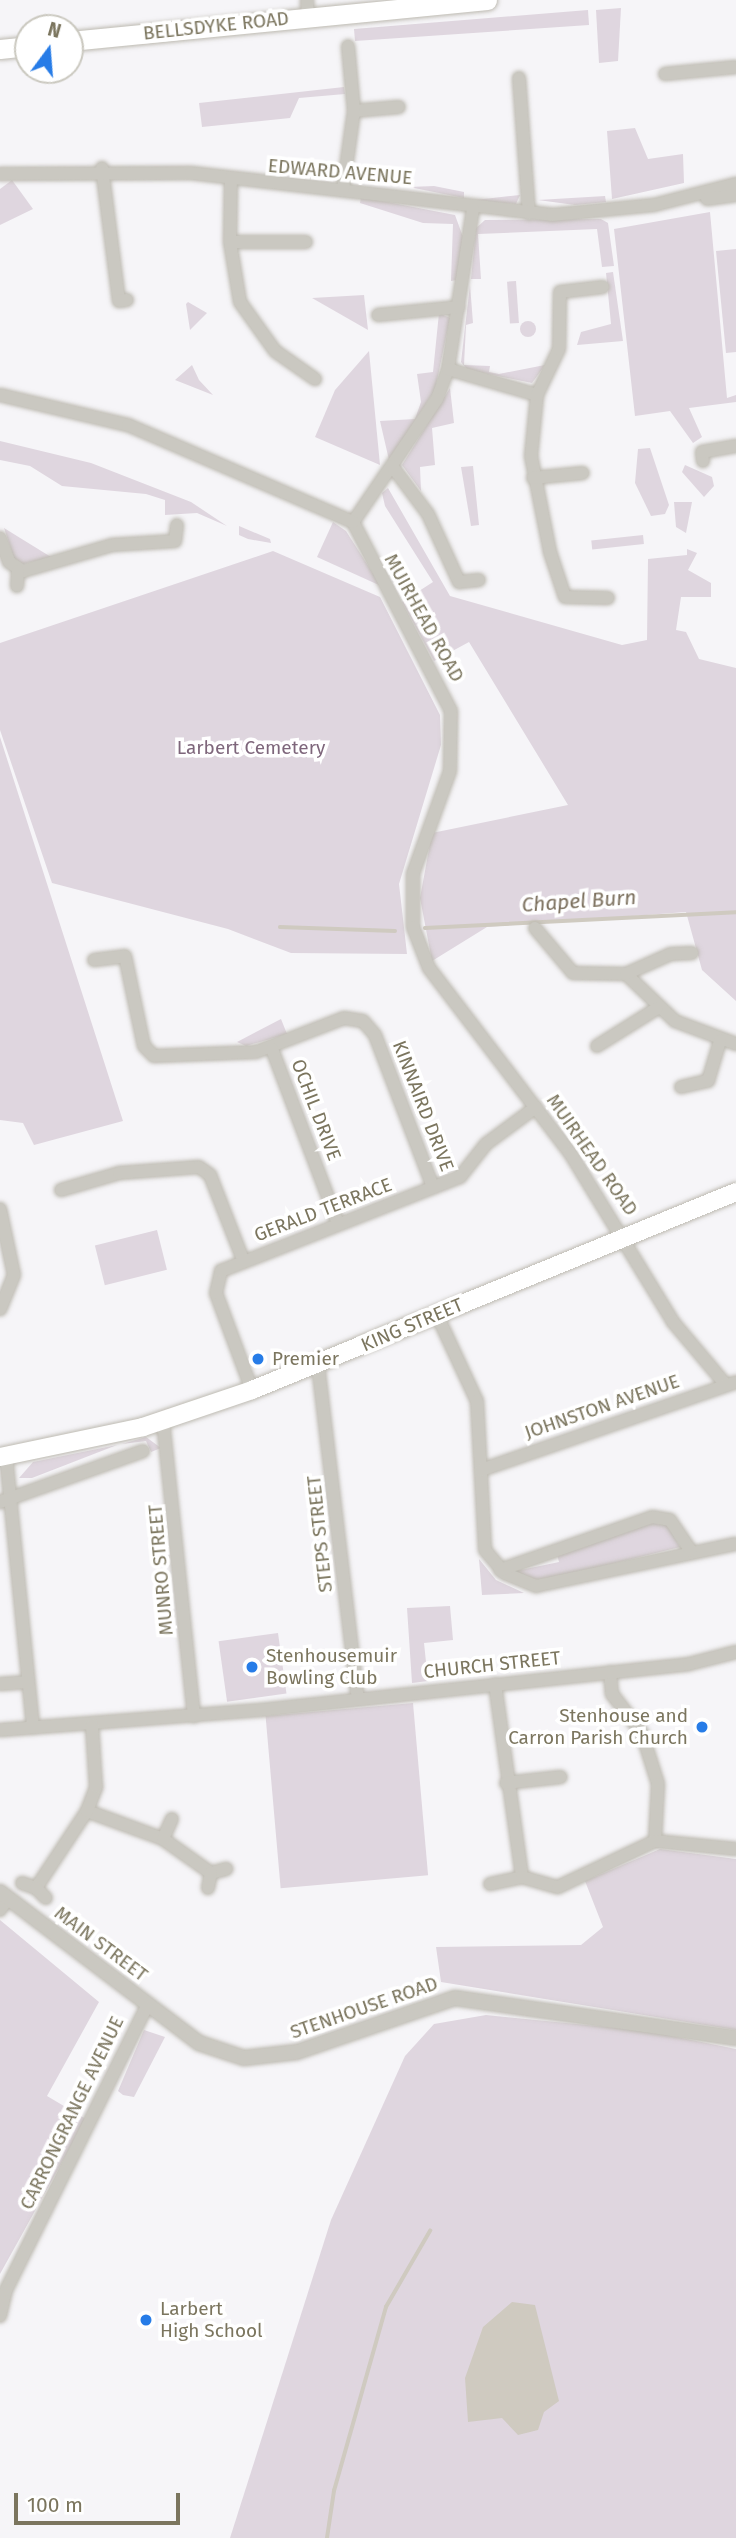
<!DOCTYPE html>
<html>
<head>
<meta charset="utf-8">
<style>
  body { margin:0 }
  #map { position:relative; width:736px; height:2538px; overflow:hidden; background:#f6f5f8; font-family:"Fira Sans",sans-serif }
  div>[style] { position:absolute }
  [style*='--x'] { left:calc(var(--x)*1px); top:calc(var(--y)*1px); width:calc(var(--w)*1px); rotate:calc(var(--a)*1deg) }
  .green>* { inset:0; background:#dfd6df; transform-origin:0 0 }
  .round { border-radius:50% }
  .water>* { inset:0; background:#cfcac0 }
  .stream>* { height:3.5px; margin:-1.75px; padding:0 1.75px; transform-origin:1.75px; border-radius:1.75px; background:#cfcac0 }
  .roads { filter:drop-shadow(0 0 2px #bdbab1) drop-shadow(0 0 2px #bdbab1) }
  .minor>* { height:12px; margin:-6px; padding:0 6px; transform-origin:6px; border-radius:6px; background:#cac8c1 }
  .tertiary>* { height:14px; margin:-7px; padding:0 7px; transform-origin:7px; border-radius:7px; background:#cac8c1 }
  .secondary>* { height:18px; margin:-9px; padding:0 9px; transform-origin:9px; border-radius:9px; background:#fff }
  .primary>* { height:19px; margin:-9.5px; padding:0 9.5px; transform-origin:9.5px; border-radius:9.5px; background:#fff }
  .dots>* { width:19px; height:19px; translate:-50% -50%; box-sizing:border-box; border:4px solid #fff; border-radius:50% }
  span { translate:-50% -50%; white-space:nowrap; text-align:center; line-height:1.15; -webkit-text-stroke:7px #fff; paint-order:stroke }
  .street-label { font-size:19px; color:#7b755e }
  .park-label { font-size:19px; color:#7e667b }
  .poi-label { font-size:19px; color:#7b755e }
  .left { translate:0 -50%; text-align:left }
  .right { translate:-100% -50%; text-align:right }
  .water-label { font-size:21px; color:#7c705e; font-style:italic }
  .north { position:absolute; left:14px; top:14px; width:70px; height:70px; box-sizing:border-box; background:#fff; border:2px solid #cac8bf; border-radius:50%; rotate:16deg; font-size:19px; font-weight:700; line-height:28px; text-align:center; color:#7b755e }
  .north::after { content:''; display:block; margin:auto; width:24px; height:32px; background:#277ce7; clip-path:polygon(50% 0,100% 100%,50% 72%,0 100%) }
  .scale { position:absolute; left:14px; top:2493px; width:166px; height:32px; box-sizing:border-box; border:4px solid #7b755e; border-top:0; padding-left:9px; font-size:21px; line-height:24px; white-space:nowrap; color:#7b755e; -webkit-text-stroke:5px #fff; paint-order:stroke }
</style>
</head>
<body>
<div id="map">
  <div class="green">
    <i style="clip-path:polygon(621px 8px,618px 61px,599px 63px,596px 10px)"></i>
    <i style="clip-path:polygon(588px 10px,589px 25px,355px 41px,354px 29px)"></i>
    <i style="clip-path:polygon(344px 87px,345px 94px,299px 98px,290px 118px,202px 127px,199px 103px)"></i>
    <i style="clip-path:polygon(635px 128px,648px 159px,683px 154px,684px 183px,612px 199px,607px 131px)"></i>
    <i style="clip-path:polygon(390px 172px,391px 183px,358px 179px,358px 176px)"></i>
    <i style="clip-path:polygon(12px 180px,33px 209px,0 225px,0 189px)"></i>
    <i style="clip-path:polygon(434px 186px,464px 192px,464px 198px,409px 187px)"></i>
    <i style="clip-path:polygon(520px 195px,516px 204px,475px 200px)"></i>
    <i style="clip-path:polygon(605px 196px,606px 202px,575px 205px,538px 200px)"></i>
    <i style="clip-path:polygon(361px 197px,455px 215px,463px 237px,457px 280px,451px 281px,453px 224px,423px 223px,360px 203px)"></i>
    <i style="clip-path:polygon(710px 212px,727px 398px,736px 395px,736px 402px,689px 408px,702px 437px,693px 443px,670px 411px,635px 416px,614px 229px)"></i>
    <i style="clip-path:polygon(601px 219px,608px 223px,614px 266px,602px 267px,597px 229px,478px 234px,481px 279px,471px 279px,476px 228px,485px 220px)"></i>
    <i style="clip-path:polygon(736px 249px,736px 352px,726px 353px,716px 251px)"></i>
    <i style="clip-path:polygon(613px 272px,623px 341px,577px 345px,581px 332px,611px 324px,606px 273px)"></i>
    <i style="left:516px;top:281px;width:42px;height:9px;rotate:86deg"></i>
    <i style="clip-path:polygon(470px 285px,473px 323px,466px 325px,464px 365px,490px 366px,489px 372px,499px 374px,545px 365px,532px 383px,469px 370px,465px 367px,461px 362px)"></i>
    <i style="clip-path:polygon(364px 295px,368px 330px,312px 298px)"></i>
    <i style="clip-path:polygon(188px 302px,207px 313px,190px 330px,186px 304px)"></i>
    <i style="clip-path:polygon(439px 313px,450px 318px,435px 390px,389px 460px,380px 421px,415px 419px,421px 402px,417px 374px,433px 372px)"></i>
    <i class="round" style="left:520px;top:321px;width:16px;height:16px"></i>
    <i style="clip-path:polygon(369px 351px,380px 465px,315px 437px,335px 390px)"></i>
    <i style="clip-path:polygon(192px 365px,199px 380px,213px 395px,175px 380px)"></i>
    <i style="clip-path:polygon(450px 388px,454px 423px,432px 428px,435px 465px,420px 467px,421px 491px,402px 465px)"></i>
    <i style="clip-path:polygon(0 441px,91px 463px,191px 502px,227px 526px,197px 513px,165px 515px,165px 500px,146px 494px,62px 486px,30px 466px,0 460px)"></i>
    <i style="clip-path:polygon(650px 448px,669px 505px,665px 514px,651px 516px,635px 483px,638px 449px)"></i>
    <i style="clip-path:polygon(685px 465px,712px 477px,714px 486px,704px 497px,682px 472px)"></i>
    <i style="clip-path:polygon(473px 466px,479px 525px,471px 526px,461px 467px)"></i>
    <i style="clip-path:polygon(388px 488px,450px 596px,622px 645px,647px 640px,648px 559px,687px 555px,687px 549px,697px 553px,688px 570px,711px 583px,711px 597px,681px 597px,676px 630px,686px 632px,699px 659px,736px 668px,736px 1001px,702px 970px,686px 912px,487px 927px,432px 961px,420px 898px,432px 833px,568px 805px,469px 642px,434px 661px,402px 602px,433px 582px,385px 506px,382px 493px)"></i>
    <i style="clip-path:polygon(674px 502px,692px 502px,686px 533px,676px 527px)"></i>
    <i style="clip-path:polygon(333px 522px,346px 531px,381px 586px,317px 557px)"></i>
    <i style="clip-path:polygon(239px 526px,270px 539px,271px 543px,248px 539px,239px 535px)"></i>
    <i style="clip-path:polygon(4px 528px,51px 557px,23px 564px,14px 558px)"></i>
    <i style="left:643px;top:535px;width:9px;height:52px;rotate:84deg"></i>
    <i style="clip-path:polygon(273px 551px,380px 597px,440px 715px,441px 745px,399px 884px,407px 954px,291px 953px,228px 929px,52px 883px,0 730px,0 643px)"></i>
    <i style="clip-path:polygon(0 737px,123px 1121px,34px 1145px,23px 1123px,0 1120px)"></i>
    <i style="clip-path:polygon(281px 1019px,287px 1034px,246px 1046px,237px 1042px)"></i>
    <i style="left:157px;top:1230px;width:41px;height:64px;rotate:76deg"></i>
    <i style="clip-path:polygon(146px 1437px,161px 1448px,151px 1452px,146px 1441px,122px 1444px)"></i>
    <i style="clip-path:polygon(117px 1445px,32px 1478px,19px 1478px,33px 1462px)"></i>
    <i style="clip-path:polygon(646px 1522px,667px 1524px,680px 1547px,539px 1582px,511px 1572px,559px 1562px,557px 1554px)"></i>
    <i style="clip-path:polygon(479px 1559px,496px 1580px,524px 1593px,482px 1595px)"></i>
    <i style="clip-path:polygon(450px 1606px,453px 1640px,424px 1643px,428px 1681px,412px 1683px,407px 1608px)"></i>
    <i style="left:278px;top:1633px;width:61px;height:60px;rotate:82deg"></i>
    <i style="left:413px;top:1703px;width:173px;height:148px;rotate:85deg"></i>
    <i style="clip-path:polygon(660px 1849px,736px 1859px,736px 2030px,441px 1982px,436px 1947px,581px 1945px,603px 1927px,585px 1881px)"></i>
    <i style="clip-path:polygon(0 1920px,99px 2002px,47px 2096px,86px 2119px,0 2274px)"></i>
    <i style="clip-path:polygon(486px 2015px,647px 2031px,736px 2049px,736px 2538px,230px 2538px,331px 2220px,405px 2056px,434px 2024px)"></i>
    <i style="clip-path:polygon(144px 2030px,165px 2037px,134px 2097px,123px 2095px,118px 2091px)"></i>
  </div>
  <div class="water">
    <i style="clip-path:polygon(512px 2302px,535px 2305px,559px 2401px,544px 2412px,538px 2430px,518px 2435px,502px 2418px,468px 2422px,465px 2378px,483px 2327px)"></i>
  </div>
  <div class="stream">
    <i style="--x:280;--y:927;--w:115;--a:2"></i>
    <i style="--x:425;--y:928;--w:311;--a:-2.9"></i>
    <i style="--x:327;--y:2538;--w:48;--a:-81.5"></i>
    <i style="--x:334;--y:2491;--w:191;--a:-74.2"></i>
    <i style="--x:386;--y:2307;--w:88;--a:-59.9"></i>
  </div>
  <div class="roads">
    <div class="minor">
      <i style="--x:307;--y:0;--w:17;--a:87"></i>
      <i style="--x:665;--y:74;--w:71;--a:-5.6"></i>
      <i style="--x:519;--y:78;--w:136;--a:85.8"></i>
      <i style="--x:354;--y:111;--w:45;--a:-5.1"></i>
      <i style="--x:102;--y:168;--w:134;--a:82.7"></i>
      <i style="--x:119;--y:301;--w:8;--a:-7"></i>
      <i style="--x:0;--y:174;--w:191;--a:-0.3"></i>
      <i style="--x:191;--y:173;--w:363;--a:6.6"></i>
      <i style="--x:552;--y:215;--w:102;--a:-5.6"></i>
      <i style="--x:654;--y:205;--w:85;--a:-14.4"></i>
      <i style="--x:231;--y:178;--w:64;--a:90.9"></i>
      <i style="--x:230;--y:242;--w:61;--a:80.5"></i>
      <i style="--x:240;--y:302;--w:60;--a:54.5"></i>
      <i style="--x:275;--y:351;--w:49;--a:35"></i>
      <i style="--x:343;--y:189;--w:79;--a:-82"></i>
      <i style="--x:354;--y:111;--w:65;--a:-95.3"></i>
      <i style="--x:707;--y:199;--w:29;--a:-8"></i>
      <i style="--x:473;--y:209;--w:162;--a:98.9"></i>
      <i style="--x:448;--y:369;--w:32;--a:110"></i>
      <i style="--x:437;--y:399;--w:149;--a:124.3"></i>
      <i style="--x:353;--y:522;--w:213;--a:62.6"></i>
      <i style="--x:451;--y:711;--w:60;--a:91"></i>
      <i style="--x:450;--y:771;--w:109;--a:109.8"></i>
      <i style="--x:413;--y:874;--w:53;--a:90"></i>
      <i style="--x:413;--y:927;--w:44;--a:68.7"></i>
      <i style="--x:429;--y:968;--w:233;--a:52.7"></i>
      <i style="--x:570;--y:1153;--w:198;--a:58.6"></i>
      <i style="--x:673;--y:1322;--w:82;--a:49.9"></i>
      <i style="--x:230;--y:242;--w:76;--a:0"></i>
      <i style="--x:378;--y:315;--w:81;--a:-5.6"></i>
      <i style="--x:448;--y:369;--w:93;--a:16.3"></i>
      <i style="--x:537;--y:395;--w:61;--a:95.6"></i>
      <i style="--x:531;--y:456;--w:98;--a:78.8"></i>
      <i style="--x:550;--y:552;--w:47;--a:71.6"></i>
      <i style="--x:565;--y:597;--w:43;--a:1.3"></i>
      <i style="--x:0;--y:395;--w:131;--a:13.2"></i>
      <i style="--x:128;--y:425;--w:245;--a:23.3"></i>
      <i style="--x:537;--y:395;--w:51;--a:-64.4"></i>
      <i style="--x:559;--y:349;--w:57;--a:-89"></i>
      <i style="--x:560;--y:292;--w:43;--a:-6.6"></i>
      <i style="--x:703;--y:461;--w:9;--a:-96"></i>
      <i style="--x:702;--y:452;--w:35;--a:-10"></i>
      <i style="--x:392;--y:466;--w:60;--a:53.1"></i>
      <i style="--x:428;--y:514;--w:75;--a:65.5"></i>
      <i style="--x:459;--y:582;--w:20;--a:-6"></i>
      <i style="--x:533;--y:478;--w:50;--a:-5.7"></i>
      <i style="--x:0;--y:538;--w:26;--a:69"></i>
      <i style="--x:9;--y:562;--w:17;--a:33"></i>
      <i style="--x:23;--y:571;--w:93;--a:-16.3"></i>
      <i style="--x:112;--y:545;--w:63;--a:-3.6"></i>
      <i style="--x:175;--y:541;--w:16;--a:-83"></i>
      <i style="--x:17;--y:586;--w:15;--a:-86"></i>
      <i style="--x:535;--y:928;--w:59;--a:49.8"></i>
      <i style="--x:573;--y:973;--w:53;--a:1.1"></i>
      <i style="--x:626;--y:974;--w:68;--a:43.8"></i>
      <i style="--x:675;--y:1021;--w:65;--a:20.7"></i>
      <i style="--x:94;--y:960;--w:31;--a:-7"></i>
      <i style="--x:125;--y:956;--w:92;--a:78.1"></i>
      <i style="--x:144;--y:1046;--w:14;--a:45"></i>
      <i style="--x:154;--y:1056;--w:102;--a:-2.2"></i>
      <i style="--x:256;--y:1052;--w:94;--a:-21.1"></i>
      <i style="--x:344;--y:1018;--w:19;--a:9"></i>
      <i style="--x:363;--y:1021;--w:18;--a:49"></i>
      <i style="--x:375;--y:1035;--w:163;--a:69.1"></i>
      <i style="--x:626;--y:974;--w:49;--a:-24"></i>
      <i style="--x:671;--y:954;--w:21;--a:-3"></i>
      <i style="--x:597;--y:1046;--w:70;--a:-32.1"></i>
      <i style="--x:272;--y:1049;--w:187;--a:69.3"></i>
      <i style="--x:681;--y:1087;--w:28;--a:-13"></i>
      <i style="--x:708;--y:1081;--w:42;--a:-73.3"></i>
      <i style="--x:61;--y:1190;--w:60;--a:-16.3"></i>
      <i style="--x:119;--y:1173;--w:80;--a:-4.3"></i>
      <i style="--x:199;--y:1167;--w:14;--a:36"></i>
      <i style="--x:210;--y:1175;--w:93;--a:68.7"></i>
      <i style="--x:0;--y:1209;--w:67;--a:78"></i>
      <i style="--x:14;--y:1275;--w:37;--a:112"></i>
      <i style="--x:437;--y:1315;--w:95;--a:65.1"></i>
      <i style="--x:477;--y:1401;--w:149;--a:86.9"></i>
      <i style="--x:485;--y:1550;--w:30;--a:50"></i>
      <i style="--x:504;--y:1573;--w:35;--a:22"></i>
      <i style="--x:536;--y:1586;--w:204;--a:-11.9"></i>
      <i style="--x:318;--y:1365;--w:336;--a:83.2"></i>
      <i style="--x:252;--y:1390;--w:103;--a:-110.4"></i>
      <i style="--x:216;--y:1293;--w:23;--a:-77"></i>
      <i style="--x:221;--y:1271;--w:257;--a:-21.5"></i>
      <i style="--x:460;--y:1177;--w:42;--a:-51.8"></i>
      <i style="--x:486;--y:1144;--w:62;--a:-36.5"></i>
      <i style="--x:163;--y:1421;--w:297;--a:84"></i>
      <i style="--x:6;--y:1456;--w:273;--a:84.3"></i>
      <i style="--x:481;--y:1470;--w:270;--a:-19"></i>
      <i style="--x:0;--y:1502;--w:152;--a:-19.6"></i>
      <i style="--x:500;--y:1570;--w:161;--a:-19.2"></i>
      <i style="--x:652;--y:1517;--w:18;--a:9"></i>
      <i style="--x:670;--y:1520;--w:37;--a:56"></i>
      <i style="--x:610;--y:1672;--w:22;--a:85"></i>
      <i style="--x:612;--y:1694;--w:49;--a:52.4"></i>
      <i style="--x:642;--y:1733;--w:53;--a:72.6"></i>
      <i style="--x:658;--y:1784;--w:57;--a:93"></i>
      <i style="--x:0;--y:1684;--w:28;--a:-4"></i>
      <i style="--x:495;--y:1684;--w:195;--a:82"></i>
      <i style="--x:0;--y:1730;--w:262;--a:-4.4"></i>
      <i style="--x:261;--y:1710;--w:430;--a:-6.1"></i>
      <i style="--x:689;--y:1664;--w:49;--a:-14.3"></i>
      <i style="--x:506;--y:1783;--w:55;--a:-6.2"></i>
      <i style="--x:87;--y:1811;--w:81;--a:20.2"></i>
      <i style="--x:163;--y:1839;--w:59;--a:35.3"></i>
      <i style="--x:211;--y:1873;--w:16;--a:-15"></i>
      <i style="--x:163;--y:1839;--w:22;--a:-66"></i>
      <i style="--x:22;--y:1883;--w:15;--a:20"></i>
      <i style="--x:36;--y:1888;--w:92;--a:-56.5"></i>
      <i style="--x:87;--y:1811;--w:26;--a:-69"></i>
      <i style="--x:96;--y:1787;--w:62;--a:-93.7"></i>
      <i style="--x:490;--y:1884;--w:33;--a:-12"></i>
      <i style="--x:522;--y:1877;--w:37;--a:16"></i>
      <i style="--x:558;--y:1887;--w:107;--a:-25.4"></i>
      <i style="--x:655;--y:1841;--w:81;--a:5.6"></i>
      <i style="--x:36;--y:1888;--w:14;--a:45"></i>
      <i style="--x:208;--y:1888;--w:15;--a:-79"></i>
      <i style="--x:0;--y:1910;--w:14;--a:-56"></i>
      <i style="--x:0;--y:2316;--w:27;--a:-77"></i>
      <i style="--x:6;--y:2290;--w:319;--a:-63.6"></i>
    </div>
    <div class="tertiary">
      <i style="--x:0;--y:1892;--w:250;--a:37.2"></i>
      <i style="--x:199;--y:2043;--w:47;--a:18.4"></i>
      <i style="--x:244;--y:2058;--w:53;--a:-6.5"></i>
      <i style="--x:297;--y:2052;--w:167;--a:-18.9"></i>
      <i style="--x:455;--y:1998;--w:284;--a:8.1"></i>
    </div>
    <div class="secondary">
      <i style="--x:0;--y:1457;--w:146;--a:-11.8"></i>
      <i style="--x:143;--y:1427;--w:115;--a:-18.7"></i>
      <i style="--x:252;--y:1390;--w:523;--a:-22.25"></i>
    </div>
    <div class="primary">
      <i style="--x:70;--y:41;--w:419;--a:-5.6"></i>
      <i style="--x:0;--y:49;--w:28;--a:-6"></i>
    </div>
  </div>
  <div class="dots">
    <i style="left:258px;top:1359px;background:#277ce7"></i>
    <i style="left:252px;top:1667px;background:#277ce7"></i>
    <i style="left:702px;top:1727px;background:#277ce7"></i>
    <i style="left:146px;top:2320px;background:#277ce7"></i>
  </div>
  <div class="street-label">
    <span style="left:216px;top:26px;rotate:-6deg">BELLSDYKE ROAD</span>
    <span style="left:340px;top:172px;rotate:5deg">EDWARD AVENUE</span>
    <span style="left:424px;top:618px;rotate:61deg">MUIRHEAD ROAD</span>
    <span style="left:423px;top:1106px;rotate:69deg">KINNAIRD DRIVE</span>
    <span style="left:316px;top:1110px;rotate:69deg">OCHIL DRIVE</span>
    <span style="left:592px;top:1155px;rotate:55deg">MUIRHEAD ROAD</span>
    <span style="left:323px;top:1210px;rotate:-21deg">GERALD TERRACE</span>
    <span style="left:412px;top:1325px;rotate:-23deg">KING STREET</span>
    <span style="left:602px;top:1407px;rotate:-19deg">JOHNSTON AVENUE</span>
    <span style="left:320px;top:1534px;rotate:-96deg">STEPS STREET</span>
    <span style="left:161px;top:1570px;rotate:-95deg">MUNRO STREET</span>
    <span style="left:492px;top:1665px;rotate:-6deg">CHURCH STREET</span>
    <span style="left:101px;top:1944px;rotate:37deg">MAIN STREET</span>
    <span style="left:364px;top:2008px;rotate:-19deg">STENHOUSE ROAD</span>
    <span style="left:72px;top:2113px;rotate:-64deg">CARRONGRANGE AVENUE</span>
  </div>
  <div class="park-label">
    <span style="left:251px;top:748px">Larbert Cemetery</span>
  </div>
  <div class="poi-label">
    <span class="left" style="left:272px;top:1359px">Premier</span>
    <span class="left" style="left:266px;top:1667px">Stenhousemuir<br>Bowling Club</span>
    <span class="right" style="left:688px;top:1727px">Stenhouse and<br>Carron Parish Church</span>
    <span class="left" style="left:160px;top:2320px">Larbert<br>High School</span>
  </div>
  <div class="water-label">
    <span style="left:579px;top:901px;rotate:-4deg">Chapel Burn</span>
  </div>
  <div class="north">N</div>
  <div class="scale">100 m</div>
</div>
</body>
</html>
